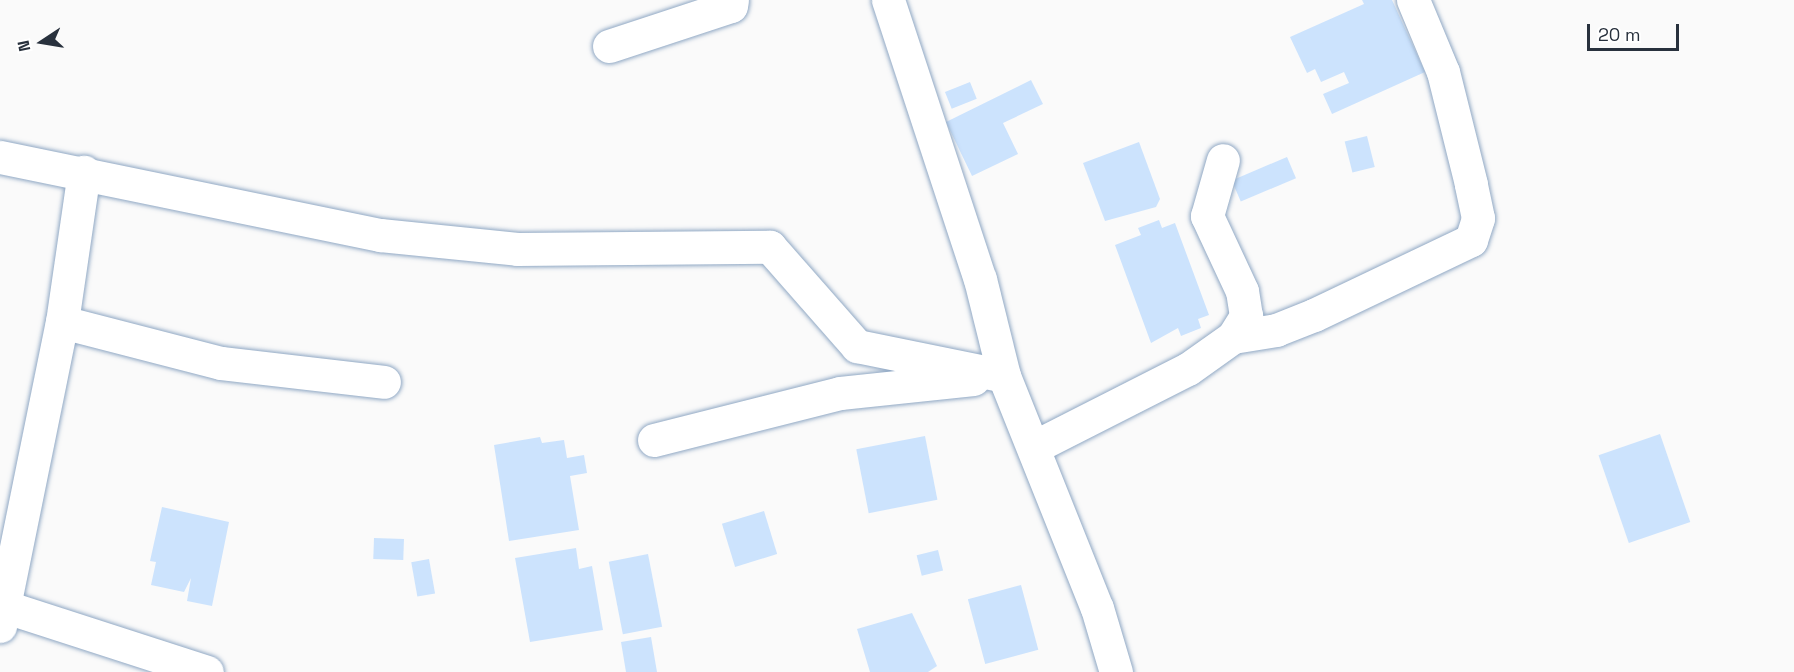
<!DOCTYPE html>
<html>
<head>
<meta charset="utf-8">
<style>
  body { margin:0 }
  #map { position:relative; width:1794px; height:672px; overflow:hidden; background:#fafafa; font-family:"Space Grotesk",sans-serif }
  div>[style] { position:absolute }
  [style*='--x'] { left:calc(var(--x)*1px); top:calc(var(--y)*1px); width:calc(var(--w)*1px); rotate:calc(var(--a)*1deg) }
  .building>* { inset:0; background:#cce3fd; transform-origin:0 0 }
  .roads { filter:drop-shadow(0 0 2px #90a8c4) drop-shadow(0 0 2px #90a8c4) }
  .minor>* { height:33px; margin:-16.5px; padding:0 16.5px; transform-origin:16.5px; border-radius:16.5px; background:#fff }
  span { translate:-50% -50%; white-space:nowrap; text-align:center; line-height:1.15; -webkit-text-stroke:4.5px #fff; paint-order:stroke }
  .north { position:absolute; left:12px; top:12px; width:60px; height:60px; -webkit-text-stroke:4px #fff; paint-order:stroke; rotate:258deg; font-size:16px; font-weight:700; line-height:24px; text-align:center; color:#28313d }
  .north::after { content:''; display:block; margin:auto; width:21px; height:27px; background:#28313d; clip-path:polygon(50% 0,100% 100%,50% 72%,0 100%) }
  .scale { position:absolute; left:1587px; top:24px; width:92px; height:27px; box-sizing:border-box; border:3px solid #28313d; border-top:0; padding-left:8px; font-size:18px; line-height:21px; white-space:nowrap; color:#28313d; -webkit-text-stroke:4px #fff; paint-order:stroke }
</style>
</head>
<body>
<div id="map">
  <div class="building">
    <i style="clip-path:polygon(1362px 0,1392px 0,1425px 72px,1332px 114px,1323px 94px,1349px 83px,1344px 72px,1321px 82px,1315px 69px,1307px 73px,1290px 37px,1364px 4px)"></i>
    <i style="clip-path:polygon(1031px 80px,1043px 104px,1003px 123px,1018px 154px,972px 176px,946px 122px)"></i>
    <i style="left:970px;top:82px;width:18px;height:27px;rotate:68deg"></i>
    <i style="left:1367px;top:136px;width:32px;height:23px;rotate:76deg"></i>
    <i style="clip-path:polygon(1139px 142px,1160px 199px,1156px 207px,1105px 221px,1083px 163px)"></i>
    <i style="left:1287px;top:157px;width:23px;height:60px;rotate:67deg"></i>
    <i style="clip-path:polygon(1159px 220px,1162px 228px,1175px 223px,1209px 315px,1198px 319px,1201px 328px,1181px 336px,1178px 328px,1151px 343px,1115px 245px,1141px 235px,1138px 228px)"></i>
    <i style="left:1660px;top:434px;width:93px;height:65px;rotate:71deg"></i>
    <i style="left:925px;top:436px;width:65px;height:70px;rotate:79deg"></i>
    <i style="clip-path:polygon(540px 437px,542px 443px,564px 440px,567px 458px,584px 455px,587px 473px,570px 476px,579px 530px,509px 541px,494px 445px)"></i>
    <i style="clip-path:polygon(162px 507px,229px 522px,212px 606px,187px 601px,191px 578px,184px 592px,151px 585px,156px 562px,150px 561px)"></i>
    <i style="left:764px;top:511px;width:45px;height:44px;rotate:73deg"></i>
    <i style="left:374px;top:538px;width:30px;height:21px;rotate:2deg"></i>
    <i style="clip-path:polygon(576px 548px,579px 569px,592px 566px,603px 630px,530px 642px,515px 558px)"></i>
    <i style="left:938px;top:550px;width:21px;height:22px;rotate:76deg"></i>
    <i style="left:648px;top:554px;width:74px;height:40px;rotate:79deg"></i>
    <i style="left:429px;top:559px;width:35px;height:18px;rotate:80deg"></i>
    <i style="left:1021px;top:585px;width:67px;height:55px;rotate:75deg"></i>
    <i style="clip-path:polygon(912px 613px,937px 666px,928px 672px,870px 672px,857px 629px)"></i>
    <i style="clip-path:polygon(651px 637px,657px 672px,626px 672px,621px 642px)"></i>
  </div>
  <div class="roads">
    <div class="minor">
      <i style="--x:888;--y:0;--w:294;--a:71.8"></i>
      <i style="--x:980;--y:279;--w:100;--a:76.1"></i>
      <i style="--x:1004;--y:376;--w:250;--a:68.2"></i>
      <i style="--x:1097;--y:608;--w:67;--a:73.5"></i>
      <i style="--x:609;--y:46;--w:128;--a:-18.2"></i>
      <i style="--x:731;--y:6;--w:6;--a:-81"></i>
      <i style="--x:0;--y:157;--w:388;--a:11.6"></i>
      <i style="--x:380;--y:235;--w:138;--a:5.8"></i>
      <i style="--x:517;--y:249;--w:253;--a:-0.5"></i>
      <i style="--x:770;--y:247;--w:132;--a:48.7"></i>
      <i style="--x:857;--y:346;--w:150;--a:11.5"></i>
      <i style="--x:62;--y:322;--w:164;--a:14.5"></i>
      <i style="--x:221;--y:363;--w:164;--a:6.6"></i>
      <i style="--x:1233;--y:337;--w:44;--a:-9.2"></i>
      <i style="--x:1276;--y:330;--w:41;--a:-21.5"></i>
      <i style="--x:1314;--y:315;--w:174;--a:-25.5"></i>
      <i style="--x:1471;--y:240;--w:23;--a:-72"></i>
      <i style="--x:1478;--y:218;--w:35;--a:-102"></i>
      <i style="--x:1471;--y:184;--w:115;--a:-104"></i>
      <i style="--x:1443;--y:72;--w:78;--a:-112.6"></i>
      <i style="--x:654;--y:440;--w:192;--a:-14.2"></i>
      <i style="--x:840;--y:393;--w:134;--a:-6"></i>
      <i style="--x:1036;--y:446;--w:170;--a:-26.9"></i>
      <i style="--x:1188;--y:369;--w:55;--a:-35.4"></i>
      <i style="--x:1233;--y:337;--w:25;--a:-58"></i>
      <i style="--x:1246;--y:316;--w:25;--a:-99"></i>
      <i style="--x:1242;--y:291;--w:83;--a:-115"></i>
      <i style="--x:1207;--y:216;--w:58;--a:-74.1"></i>
      <i style="--x:6;--y:607;--w:211;--a:17.9"></i>
      <i style="--x:0;--y:626;--w:310;--a:-78.5"></i>
      <i style="--x:62;--y:322;--w:152;--a:-81.7"></i>
    </div>
  </div>
  <div class="north">N</div>
  <div class="scale">20 m</div>
</div>
</body>
</html>
